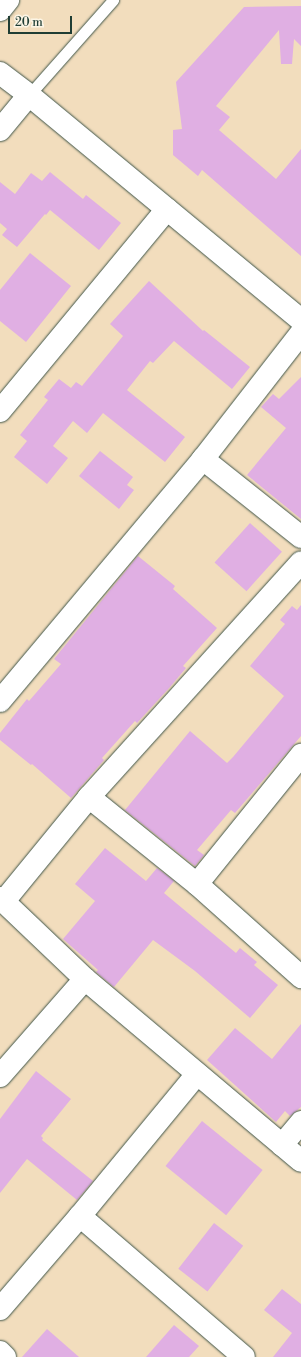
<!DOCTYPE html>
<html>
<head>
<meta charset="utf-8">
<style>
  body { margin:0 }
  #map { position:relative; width:301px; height:1357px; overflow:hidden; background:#f2ddbd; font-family:"Libre Bodoni",serif }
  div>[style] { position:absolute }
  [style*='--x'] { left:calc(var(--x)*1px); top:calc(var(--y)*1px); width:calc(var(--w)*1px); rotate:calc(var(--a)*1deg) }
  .building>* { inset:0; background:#e0afe3; transform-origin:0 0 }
  .roads { filter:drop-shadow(0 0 1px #3f5549) drop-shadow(0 0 1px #3f5549) }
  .service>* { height:11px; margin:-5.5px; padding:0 5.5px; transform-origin:5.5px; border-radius:5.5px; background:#fff }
  .minor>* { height:22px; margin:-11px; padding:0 11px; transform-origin:11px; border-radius:11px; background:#fff }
  .secondary>* { height:22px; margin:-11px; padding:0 11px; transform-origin:11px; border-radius:11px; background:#fff }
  span { translate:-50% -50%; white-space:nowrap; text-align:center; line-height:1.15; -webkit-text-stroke:4px #fcf5e5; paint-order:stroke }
  .scale { position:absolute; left:8px; top:16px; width:64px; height:18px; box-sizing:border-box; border:2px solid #1f3d34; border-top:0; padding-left:5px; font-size:12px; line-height:14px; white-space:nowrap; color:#1f3d34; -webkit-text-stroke:3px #fcf5e5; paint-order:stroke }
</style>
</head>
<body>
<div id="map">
  <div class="building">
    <i style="clip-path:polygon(301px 6px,301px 46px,294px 39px,292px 64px,281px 64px,279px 30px,216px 106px,230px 117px,219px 130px,276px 179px,301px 149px,301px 256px,202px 170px,198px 176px,173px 155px,173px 130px,182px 129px,176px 82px,244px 7px)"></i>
    <i style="clip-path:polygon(50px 172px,83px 199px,86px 195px,121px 223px,99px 250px,50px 210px,46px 215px,45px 214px,17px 247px,2px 235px,7px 229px,0 223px,0 182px,15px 194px,31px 173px,42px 181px)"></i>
    <i style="clip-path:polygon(30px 253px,71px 286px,26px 342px,0 321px,0 290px)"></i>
    <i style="clip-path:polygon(149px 281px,203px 331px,204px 330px,250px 367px,232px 389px,174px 341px,153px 363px,150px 361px,127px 390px,185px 437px,165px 462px,103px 413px,87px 433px,73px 421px,53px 446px,68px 458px,47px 484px,14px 457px,27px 441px,20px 435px,48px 400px,44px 397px,59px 379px,71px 388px,76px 382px,82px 386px,123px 336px,110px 324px)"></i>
    <i style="clip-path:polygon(301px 377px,301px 519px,247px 475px,286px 428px,261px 407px,273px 394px,279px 399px)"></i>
    <i style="clip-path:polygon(100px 451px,133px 477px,127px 485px,134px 490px,119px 509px,79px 476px)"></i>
    <i style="left:250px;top:523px;width:43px;height:53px;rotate:42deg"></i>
    <i style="clip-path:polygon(138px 556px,175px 586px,173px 589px,217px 628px,183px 666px,186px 668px,170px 687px,137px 723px,135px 721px,102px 758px,104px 760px,71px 798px,32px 764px,31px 765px,0 740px,0 733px,27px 699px,29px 701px,61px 664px,54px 659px)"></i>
    <i style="clip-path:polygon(301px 605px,301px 736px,235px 813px,231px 810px,197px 850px,204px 855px,195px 866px,125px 810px,190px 731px,227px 763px,233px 757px,284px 696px,250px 666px,285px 624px,280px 620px,292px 606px,297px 610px)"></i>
    <i style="clip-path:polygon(105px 848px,146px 881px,157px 868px,174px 881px,164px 893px,236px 953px,240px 948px,257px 962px,254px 965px,278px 985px,250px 1018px,195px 971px,153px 940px,114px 987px,96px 972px,98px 970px,63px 939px,95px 901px,75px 884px)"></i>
    <i style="clip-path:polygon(301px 1024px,301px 1107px,290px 1116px,285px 1111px,276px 1122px,207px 1060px,235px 1028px,272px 1059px)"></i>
    <i style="clip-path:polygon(36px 1071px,71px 1099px,41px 1136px,43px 1138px,42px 1140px,93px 1181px,77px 1200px,27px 1159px,0 1193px,0 1119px)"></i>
    <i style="left:202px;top:1121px;width:78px;height:58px;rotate:39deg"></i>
    <i style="left:214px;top:1223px;width:37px;height:58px;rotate:38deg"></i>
    <i style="clip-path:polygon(282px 1289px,301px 1304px,301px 1357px,273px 1357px,292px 1333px,264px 1310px)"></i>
    <i style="clip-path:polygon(174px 1325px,199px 1346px,189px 1357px,146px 1357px)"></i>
    <i style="clip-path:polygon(47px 1329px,79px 1357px,22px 1357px)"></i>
  </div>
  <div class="roads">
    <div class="service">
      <i style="--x:29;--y:95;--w:127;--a:-48.5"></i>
    </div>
    <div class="minor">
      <i style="--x:0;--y:73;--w:36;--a:37"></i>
      <i style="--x:29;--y:95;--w:353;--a:39.6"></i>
      <i style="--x:0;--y:130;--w:45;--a:-50.4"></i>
      <i style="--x:0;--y:411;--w:262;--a:-50.4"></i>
      <i style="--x:203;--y:459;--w:125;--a:38.5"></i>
      <i style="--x:0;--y:701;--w:316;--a:-50"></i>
      <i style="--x:203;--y:459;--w:160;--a:-52.1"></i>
      <i style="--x:89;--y:797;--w:139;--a:38.9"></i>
      <i style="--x:197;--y:884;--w:140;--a:41.8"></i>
      <i style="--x:197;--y:884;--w:166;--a:-51.1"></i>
      <i style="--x:0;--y:898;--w:117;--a:43.6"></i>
      <i style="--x:85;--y:979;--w:282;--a:40.1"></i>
      <i style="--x:4;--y:901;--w:134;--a:-50.7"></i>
      <i style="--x:89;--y:797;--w:316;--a:-47.9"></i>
      <i style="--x:0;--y:1076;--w:129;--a:-48.8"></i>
      <i style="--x:282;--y:1145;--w:30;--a:-50"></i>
      <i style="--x:80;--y:1216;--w:216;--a:40.7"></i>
      <i style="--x:0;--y:1309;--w:123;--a:-49.3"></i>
      <i style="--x:80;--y:1216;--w:184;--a:-50.5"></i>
      <i style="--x:0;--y:1352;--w:7;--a:45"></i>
    </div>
    <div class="secondary">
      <i style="--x:0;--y:10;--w:13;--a:-51"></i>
    </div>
  </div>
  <div class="scale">20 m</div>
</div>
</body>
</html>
